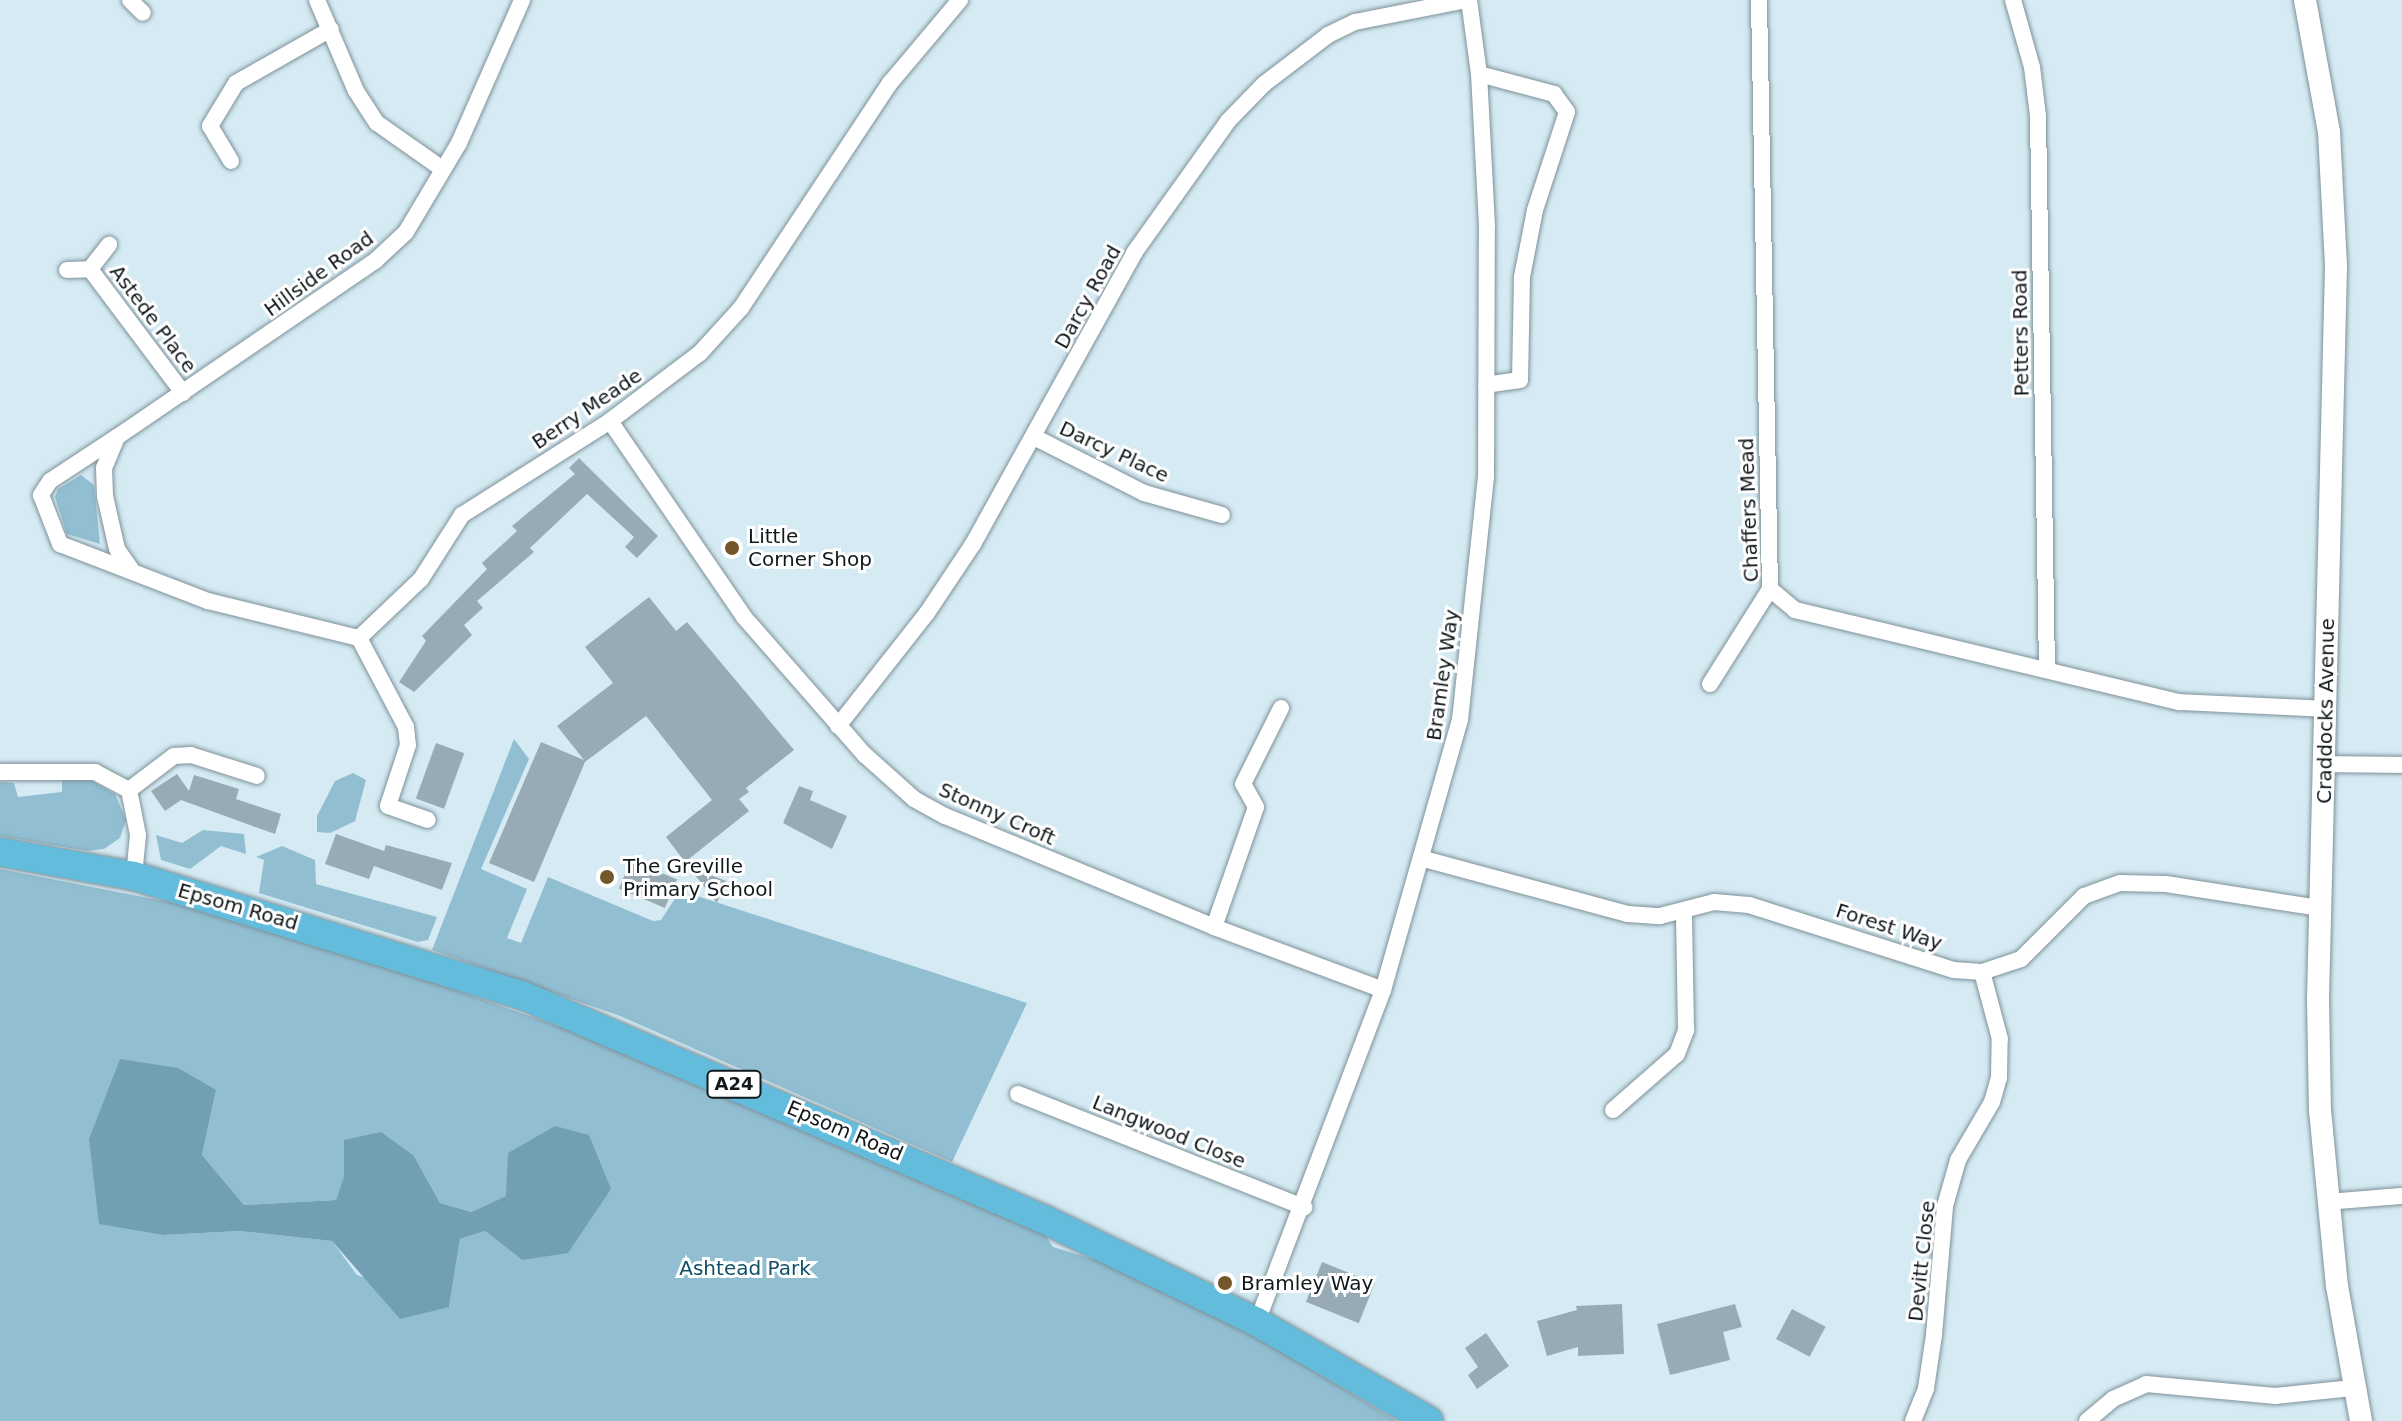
<!DOCTYPE html>
<html>
<head>
<meta charset="utf-8">
<style>
  body { margin:0 }
  #map { position:relative; width:2402px; height:1421px; overflow:hidden; background:#d5eaf3; font-family:"DejaVu Sans",sans-serif }
  div>[style] { position:absolute }
  [style*='--x'] { left:calc(var(--x)*1px); top:calc(var(--y)*1px); width:calc(var(--w)*1px); rotate:calc(var(--a)*1deg) }
  .green>* { inset:0; background:#91bed1 }
  .water>* { inset:0; background:#719fb3 }
  .building>* { inset:0; background:#98abb4; transform-origin:0 0 }
  .roads { filter:drop-shadow(0 0 2px #7e9199) drop-shadow(0 0 2px #7e9199) }
  .minor>* { height:16px; margin:-8px; padding:0 8px; transform-origin:8px; border-radius:8px; background:#fff }
  .tertiary>* { height:22px; margin:-11px; padding:0 11px; transform-origin:11px; border-radius:11px; background:#fff }
  .trunk>* { height:28px; margin:-14px; padding:0 14px; transform-origin:14px; border-radius:14px; background:#64bcdc }
  .dots>* { width:22px; height:22px; translate:-50% -50%; box-sizing:border-box; border:4px solid #fff; border-radius:50% }
  span { translate:-50% -50%; white-space:nowrap; text-align:center; line-height:1.15; -webkit-text-stroke:6px #fff; paint-order:stroke }
  .shield-label span { padding:2px 6px; background:#fff; border:2px solid; border-radius:6px; -webkit-text-stroke-width:0 }
  .shield-label { font-size:18px; color:#11181b; font-weight:700 }
  .street-label { font-size:20px; color:#11181b }
  .poi-label { font-size:20px; color:#11181b }
  .left { translate:0 -50%; text-align:left }
  .park-label { font-size:20px; color:#104f65 }
</style>
</head>
<body>
<div id="map">
  <div class="green">
    <i style="clip-path:polygon(81px 475px,94px 485px,100px 544px,67px 534px,55px 497px,58px 489px)"></i>
    <i style="clip-path:polygon(514px 739px,529px 759px,481px 869px,527px 889px,507px 938px,521px 943px,548px 877px,653px 921px,661px 920px,676px 897px,694px 895px,1027px 1003px,952px 1162px,620px 1016px,432px 950px)"></i>
    <i style="clip-path:polygon(353px 773px,366px 780px,355px 821px,330px 833px,317px 832px,317px 816px,335px 781px)"></i>
    <i style="clip-path:polygon(62px 780px,90px 780px,115px 794px,126px 820px,120px 838px,104px 849px,87px 851px,0 836px,0 782px,14px 783px,18px 797px,62px 792px)"></i>
    <i style="clip-path:polygon(203px 830px,244px 834px,246px 854px,221px 846px,190px 869px,161px 860px,156px 835px,182px 843px)"></i>
    <i style="clip-path:polygon(282px 846px,315px 860px,316px 884px,437px 917px,428px 940px,418px 942px,259px 893px,264px 860px,256px 857px)"></i>
    <i style="clip-path:polygon(evenodd,0 869px,184px 905px,404px 972px,592px 1038px,1042px 1230px,1053px 1247px,1119px 1267px,1234px 1323px,1397px 1421px,0 1421px,0 869px,216px 1090px,202px 1155px,244px 1205px,336px 1200px,344px 1176px,344px 1140px,414px 1156px,440px 1203px,473px 1212px,506px 1196px,522px 1260px,485px 1231px,460px 1239px,449px 1307px,357px 1275px,332px 1241px,239px 1231px,164px 1235px,216px 1090px)"></i>
  </div>
  <div class="water">
    <i style="clip-path:polygon(120px 1059px,178px 1068px,216px 1090px,202px 1155px,244px 1205px,336px 1200px,344px 1176px,344px 1140px,381px 1132px,414px 1156px,440px 1203px,472px 1212px,506px 1196px,508px 1153px,555px 1126px,589px 1135px,611px 1189px,568px 1253px,522px 1260px,485px 1231px,460px 1239px,449px 1307px,400px 1319px,332px 1241px,239px 1231px,164px 1235px,99px 1224px,89px 1139px)"></i>
  </div>
  <div class="building">
    <i style="clip-path:polygon(579px 458px,658px 536px,637px 558px,625px 547px,634px 537px,587px 494px,530px 548px,534px 552px,477px 601px,483px 608px,464px 625px,472px 635px,414px 692px,399px 682px,426px 641px,422px 636px,487px 569px,482px 563px,517px 531px,512px 526px,575px 474px,569px 468px)"></i>
    <i style="clip-path:polygon(649px 597px,676px 631px,687px 622px,794px 750px,746px 788px,749px 792px,739px 799px,749px 811px,685px 862px,666px 837px,712px 800px,646px 716px,585px 762px,534px 882px,489px 863px,541px 742px,584px 760px,557px 726px,613px 683px,585px 647px)"></i>
    <i style="left:436px;top:743px;width:30px;height:59px;rotate:20deg"></i>
    <i style="clip-path:polygon(177px 774px,189px 791px,194px 775px,239px 789px,236px 799px,281px 814px,275px 834px,181px 800px,165px 811px,151px 791px)"></i>
    <i style="clip-path:polygon(799px 786px,813px 791px,810px 800px,847px 816px,832px 849px,783px 823px)"></i>
    <i style="clip-path:polygon(336px 834px,384px 851px,386px 845px,452px 863px,442px 890px,374px 866px,369px 879px,325px 864px)"></i>
    <i style="left:631px;top:860px;width:50px;height:31px;rotate:23deg"></i>
    <i style="clip-path:polygon(688px 866px,726px 881px,717px 903px)"></i>
    <i style="left:1322px;top:1262px;width:57px;height:43px;rotate:22deg"></i>
    <i style="clip-path:polygon(1622px 1304px,1624px 1354px,1578px 1356px,1578px 1347px,1547px 1356px,1537px 1321px,1577px 1310px,1576px 1306px)"></i>
    <i style="clip-path:polygon(1735px 1304px,1742px 1327px,1723px 1332px,1730px 1360px,1670px 1375px,1657px 1324px)"></i>
    <i style="left:1792px;top:1309px;width:38px;height:34px;rotate:28deg"></i>
    <i style="clip-path:polygon(1486px 1333px,1509px 1366px,1477px 1389px,1468px 1375px,1478px 1367px,1465px 1348px)"></i>
  </div>
  <div class="roads">
    <div class="minor">
      <i style="--x:130;--y:0;--w:18;--a:45"></i>
      <i style="--x:317;--y:0;--w:99;--a:66.8"></i>
      <i style="--x:356;--y:91;--w:38;--a:57"></i>
      <i style="--x:377;--y:123;--w:78;--a:35.1"></i>
      <i style="--x:1759;--y:0;--w:589;--a:88.93"></i>
      <i style="--x:1770;--y:589;--w:33;--a:40"></i>
      <i style="--x:1795;--y:610;--w:395;--a:13.5"></i>
      <i style="--x:2179;--y:702;--w:147;--a:2.7"></i>
      <i style="--x:2013;--y:0;--w:70;--a:74.2"></i>
      <i style="--x:2032;--y:67;--w:49;--a:83"></i>
      <i style="--x:2038;--y:116;--w:554;--a:89.07"></i>
      <i style="--x:1479;--y:74;--w:78;--a:14.9"></i>
      <i style="--x:1554;--y:94;--w:22;--a:54"></i>
      <i style="--x:1567;--y:112;--w:103;--a:108.1"></i>
      <i style="--x:1535;--y:210;--w:68;--a:101"></i>
      <i style="--x:1522;--y:277;--w:103;--a:91.1"></i>
      <i style="--x:1520;--y:380;--w:34;--a:172"></i>
      <i style="--x:231;--y:161;--w:41;--a:-121"></i>
      <i style="--x:210;--y:126;--w:50;--a:-58.8"></i>
      <i style="--x:236;--y:83;--w:109;--a:-29.6"></i>
      <i style="--x:90;--y:269;--w:155;--a:53.1"></i>
      <i style="--x:67;--y:270;--w:23;--a:-2"></i>
      <i style="--x:90;--y:269;--w:31;--a:-52"></i>
      <i style="--x:610;--y:421;--w:237;--a:55.6"></i>
      <i style="--x:744;--y:617;--w:184;--a:48.8"></i>
      <i style="--x:865;--y:755;--w:66;--a:41.9"></i>
      <i style="--x:914;--y:799;--w:35;--a:29"></i>
      <i style="--x:945;--y:816;--w:291;--a:22.4"></i>
      <i style="--x:1214;--y:927;--w:180;--a:20.4"></i>
      <i style="--x:117;--y:437;--w:80;--a:146.7"></i>
      <i style="--x:50;--y:481;--w:17;--a:123"></i>
      <i style="--x:41;--y:495;--w:53;--a:68.8"></i>
      <i style="--x:60;--y:544;--w:159;--a:21.1"></i>
      <i style="--x:208;--y:601;--w:155;--a:13.8"></i>
      <i style="--x:359;--y:638;--w:86;--a:-43.6"></i>
      <i style="--x:421;--y:579;--w:76;--a:-57.4"></i>
      <i style="--x:462;--y:515;--w:175;--a:-32.4"></i>
      <i style="--x:610;--y:421;--w:113;--a:-37.1"></i>
      <i style="--x:700;--y:353;--w:61;--a:-47.7"></i>
      <i style="--x:741;--y:308;--w:270;--a:-56.5"></i>
      <i style="--x:890;--y:83;--w:109;--a:-49.9"></i>
      <i style="--x:1036;--y:438;--w:121;--a:27"></i>
      <i style="--x:1144;--y:493;--w:81;--a:15.8"></i>
      <i style="--x:131;--y:569;--w:24;--a:-125"></i>
      <i style="--x:117;--y:549;--w:54;--a:-102.8"></i>
      <i style="--x:105;--y:496;--w:28;--a:-92"></i>
      <i style="--x:104;--y:468;--w:34;--a:-67"></i>
      <i style="--x:117;--y:437;--w:312;--a:-34.3"></i>
      <i style="--x:375;--y:261;--w:42;--a:-43.1"></i>
      <i style="--x:406;--y:232;--w:104;--a:-59.2"></i>
      <i style="--x:459;--y:143;--w:156;--a:-66.2"></i>
      <i style="--x:359;--y:638;--w:101;--a:62.2"></i>
      <i style="--x:406;--y:727;--w:18;--a:84"></i>
      <i style="--x:408;--y:745;--w:64;--a:108.2"></i>
      <i style="--x:388;--y:806;--w:42;--a:19.3"></i>
      <i style="--x:1710;--y:684;--w:112;--a:-57.7"></i>
      <i style="--x:838;--y:726;--w:144;--a:-51.8"></i>
      <i style="--x:927;--y:613;--w:83;--a:-56.3"></i>
      <i style="--x:973;--y:544;--w:333;--a:-61"></i>
      <i style="--x:1134;--y:253;--w:162;--a:-54.5"></i>
      <i style="--x:1228;--y:121;--w:52;--a:-45.8"></i>
      <i style="--x:1264;--y:84;--w:81;--a:-37.4"></i>
      <i style="--x:1328;--y:35;--w:30;--a:-26"></i>
      <i style="--x:1355;--y:22;--w:113;--a:-11.2"></i>
      <i style="--x:2325;--y:764;--w:77;--a:0.7"></i>
      <i style="--x:0;--y:772;--w:95;--a:0"></i>
      <i style="--x:95;--y:772;--w:38;--a:28"></i>
      <i style="--x:129;--y:790;--w:46;--a:78.7"></i>
      <i style="--x:138;--y:835;--w:41;--a:95.6"></i>
      <i style="--x:129;--y:790;--w:56;--a:-37.1"></i>
      <i style="--x:174;--y:756;--w:17;--a:-3"></i>
      <i style="--x:191;--y:755;--w:69;--a:17.7"></i>
      <i style="--x:1424;--y:859;--w:211;--a:15.1"></i>
      <i style="--x:1628;--y:914;--w:32;--a:4"></i>
      <i style="--x:1660;--y:916;--w:56;--a:-14.5"></i>
      <i style="--x:1714;--y:902;--w:35;--a:5"></i>
      <i style="--x:1749;--y:905;--w:215;--a:17.6"></i>
      <i style="--x:1954;--y:970;--w:28;--a:4"></i>
      <i style="--x:1982;--y:972;--w:41;--a:-18.4"></i>
      <i style="--x:2021;--y:959;--w:89;--a:-45"></i>
      <i style="--x:2084;--y:896;--w:38;--a:-20"></i>
      <i style="--x:2120;--y:883;--w:46;--a:1.2"></i>
      <i style="--x:2166;--y:884;--w:156;--a:8.9"></i>
      <i style="--x:1214;--y:927;--w:127;--a:-70.7"></i>
      <i style="--x:1256;--y:807;--w:26;--a:-119"></i>
      <i style="--x:1243;--y:784;--w:85;--a:-63.4"></i>
      <i style="--x:1018;--y:1094;--w:308;--a:21.6"></i>
      <i style="--x:1613;--y:1110;--w:85;--a:-41.2"></i>
      <i style="--x:1677;--y:1054;--w:26;--a:-69"></i>
      <i style="--x:1686;--y:1030;--w:118;--a:-91"></i>
      <i style="--x:2327;--y:1202;--w:75;--a:-4.6"></i>
      <i style="--x:1257;--y:1322;--w:355;--a:-69.2"></i>
      <i style="--x:1383;--y:990;--w:281;--a:-74.1"></i>
      <i style="--x:1460;--y:720;--w:245;--a:-83.9"></i>
      <i style="--x:1486;--y:476;--w:250;--a:-89.8"></i>
      <i style="--x:1487;--y:226;--w:152;--a:-93"></i>
      <i style="--x:1479;--y:74;--w:75;--a:-97.7"></i>
      <i style="--x:1913;--y:1421;--w:35;--a:-68"></i>
      <i style="--x:1926;--y:1388;--w:54;--a:-81.4"></i>
      <i style="--x:1934;--y:1335;--w:129;--a:-85.1"></i>
      <i style="--x:1945;--y:1206;--w:48;--a:-74.2"></i>
      <i style="--x:1958;--y:1160;--w:67;--a:-59.6"></i>
      <i style="--x:1992;--y:1102;--w:25;--a:-74"></i>
      <i style="--x:1999;--y:1078;--w:39;--a:-89"></i>
      <i style="--x:2000;--y:1039;--w:69;--a:-105"></i>
      <i style="--x:2087;--y:1421;--w:34;--a:-40"></i>
      <i style="--x:2113;--y:1399;--w:36;--a:-24"></i>
      <i style="--x:2146;--y:1384;--w:130;--a:5.3"></i>
      <i style="--x:2275;--y:1396;--w:78;--a:-5.9"></i>
    </div>
    <div class="tertiary">
      <i style="--x:2305;--y:0;--w:134;--a:79.7"></i>
      <i style="--x:2329;--y:132;--w:135;--a:87"></i>
      <i style="--x:2336;--y:267;--w:732;--a:91.41"></i>
      <i style="--x:2318;--y:999;--w:111;--a:89"></i>
      <i style="--x:2320;--y:1110;--w:177;--a:84.5"></i>
      <i style="--x:2337;--y:1286;--w:137;--a:79.9"></i>
    </div>
    <div class="trunk">
      <i style="--x:0;--y:852;--w:136;--a:10.2"></i>
      <i style="--x:134;--y:876;--w:408;--a:17.1"></i>
      <i style="--x:524;--y:996;--w:565;--a:23.25"></i>
      <i style="--x:1043;--y:1219;--w:237;--a:25.7"></i>
      <i style="--x:1257;--y:1322;--w:198;--a:29.9"></i>
    </div>
  </div>
  <div class="dots">
    <i style="left:732px;top:548px;background:#73562a"></i>
    <i style="left:607px;top:877px;background:#73562a"></i>
    <i style="left:1225px;top:1283px;background:#73562a"></i>
  </div>
  <div class="shield-label">
    <span style="left:734px;top:1084px">A24</span>
  </div>
  <div class="street-label">
    <span style="left:319px;top:274px;rotate:-36deg">Hillside Road</span>
    <span style="left:1088px;top:297px;rotate:-61deg">Darcy Road</span>
    <span style="left:153px;top:319px;rotate:53deg">Astede Place</span>
    <span style="left:2021px;top:333px;rotate:-91deg">Petters Road</span>
    <span style="left:587px;top:409px;rotate:-34deg">Berry Meade</span>
    <span style="left:1114px;top:452px;rotate:25deg">Darcy Place</span>
    <span style="left:1749px;top:510px;rotate:-92deg">Chaffers Mead</span>
    <span style="left:1443px;top:675px;rotate:-82deg">Bramley Way</span>
    <span style="left:2326px;top:711px;rotate:-89deg">Craddocks Avenue</span>
    <span style="left:997px;top:814px;rotate:24deg">Stonny Croft</span>
    <span style="left:238px;top:907px;rotate:16deg">Epsom Road</span>
    <span style="left:1889px;top:927px;rotate:18deg">Forest Way</span>
    <span style="left:845px;top:1131px;rotate:23deg">Epsom Road</span>
    <span style="left:1169px;top:1132px;rotate:22deg">Langwood Close</span>
    <span style="left:1922px;top:1261px;rotate:-84deg">Devitt Close</span>
  </div>
  <div class="poi-label">
    <span class="left" style="left:748px;top:548px">Little<br>Corner Shop</span>
    <span class="left" style="left:623px;top:878px">The Greville<br>Primary School</span>
    <span class="left" style="left:1241px;top:1283px">Bramley Way</span>
  </div>
  <div class="park-label">
    <span style="left:745px;top:1268px">Ashtead Park</span>
  </div>
</div>
</body>
</html>
